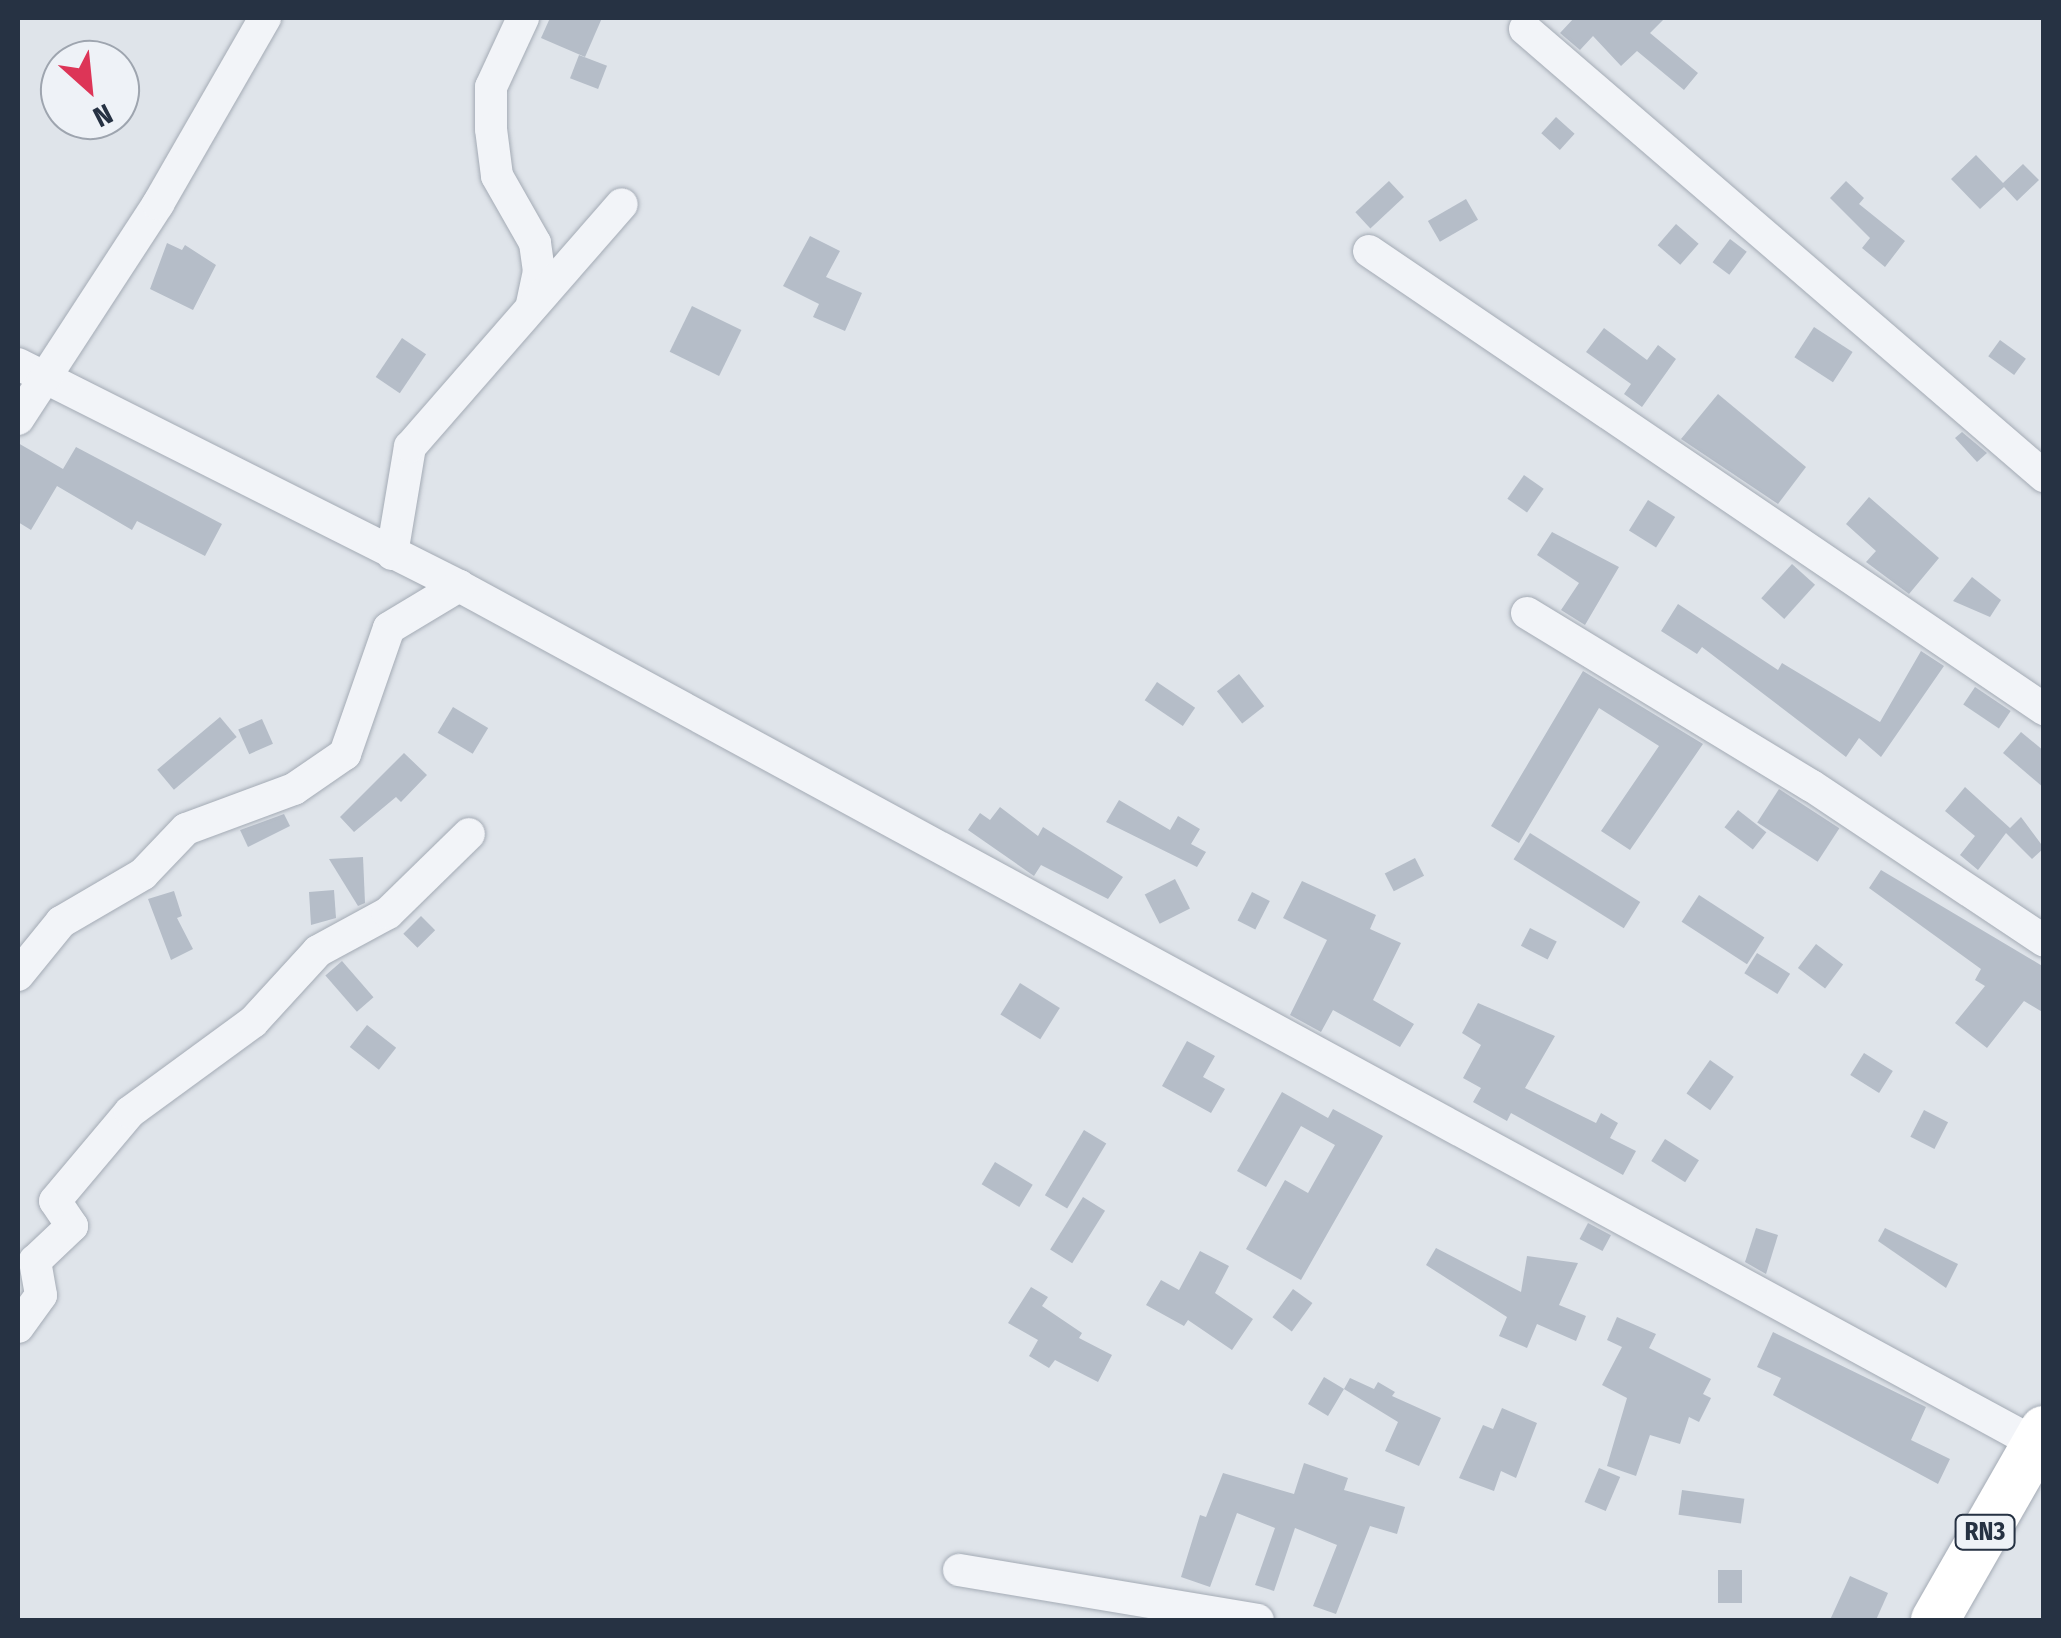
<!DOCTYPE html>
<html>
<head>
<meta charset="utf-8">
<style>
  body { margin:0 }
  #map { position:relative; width:2061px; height:1638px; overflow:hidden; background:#dfe4ea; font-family:"Fira Sans Condensed",sans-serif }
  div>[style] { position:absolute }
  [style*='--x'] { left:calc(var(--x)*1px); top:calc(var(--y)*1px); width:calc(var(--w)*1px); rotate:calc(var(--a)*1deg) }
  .building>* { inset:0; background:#b5bdc8; transform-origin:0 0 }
  .roads { filter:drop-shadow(0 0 2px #a4abb5) drop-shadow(0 0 2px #a4abb5) }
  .minor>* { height:32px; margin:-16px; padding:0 16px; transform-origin:16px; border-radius:16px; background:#f2f4f8 }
  .highway>* { height:48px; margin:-24px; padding:0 24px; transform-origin:24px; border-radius:24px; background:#fff }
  span { translate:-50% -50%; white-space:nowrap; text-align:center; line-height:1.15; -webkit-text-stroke:9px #eef2f7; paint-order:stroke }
  .shield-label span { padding:2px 8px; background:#eef2f7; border:2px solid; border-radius:8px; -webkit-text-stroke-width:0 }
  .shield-label { font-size:25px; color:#263243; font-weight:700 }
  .frame { position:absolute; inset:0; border:20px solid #263243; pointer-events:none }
  .north { position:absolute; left:40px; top:40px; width:100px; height:100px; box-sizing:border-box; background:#eef2f7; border:2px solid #9ea5af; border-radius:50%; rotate:153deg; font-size:28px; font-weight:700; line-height:40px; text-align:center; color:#263243 }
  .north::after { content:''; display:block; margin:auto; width:35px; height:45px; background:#dd3557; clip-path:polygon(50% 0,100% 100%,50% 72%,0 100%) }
</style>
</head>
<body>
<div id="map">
  <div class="building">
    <i style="clip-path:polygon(550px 18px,602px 18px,585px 57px,541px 38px)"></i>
    <i style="clip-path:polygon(1574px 18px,1665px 18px,1650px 33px,1698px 73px,1684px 90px,1637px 51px,1621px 66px,1593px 36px,1580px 50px,1560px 33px)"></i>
    <i style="left:579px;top:55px;width:30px;height:25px;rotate:21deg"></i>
    <i style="left:1556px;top:117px;width:25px;height:22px;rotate:42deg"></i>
    <i style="clip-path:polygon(1976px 155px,2003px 183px,2023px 164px,2039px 180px,2017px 201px,2004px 187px,1980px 209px,1951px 179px)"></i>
    <i style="left:1389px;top:181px;width:22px;height:46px;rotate:47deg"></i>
    <i style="clip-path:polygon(1846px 181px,1864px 198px,1859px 204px,1905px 241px,1885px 267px,1862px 248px,1870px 238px,1830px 198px)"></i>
    <i style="left:1466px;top:199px;width:24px;height:44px;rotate:60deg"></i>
    <i style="left:1676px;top:224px;width:30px;height:28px;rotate:41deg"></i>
    <i style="clip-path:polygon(810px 236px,840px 251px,826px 277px,862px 293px,845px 331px,813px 317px,819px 304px,783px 286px)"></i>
    <i style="left:1730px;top:239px;width:21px;height:29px;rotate:37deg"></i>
    <i style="clip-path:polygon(167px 243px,182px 250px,185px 245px,216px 265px,193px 310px,150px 289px)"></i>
    <i style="left:692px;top:306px;width:55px;height:51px;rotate:26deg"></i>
    <i style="left:1814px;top:327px;width:46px;height:36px;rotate:33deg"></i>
    <i style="clip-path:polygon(1604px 328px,1647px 360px,1658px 345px,1676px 359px,1642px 407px,1624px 394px,1631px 384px,1586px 352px)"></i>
    <i style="left:402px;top:338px;width:29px;height:47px;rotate:34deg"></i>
    <i style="left:2000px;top:340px;width:32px;height:20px;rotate:36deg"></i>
    <i style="clip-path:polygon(1718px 394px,1806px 467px,1778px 504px,1681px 439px)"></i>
    <i style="clip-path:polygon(1962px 432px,1987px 453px,1977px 462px,1955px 438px)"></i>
    <i style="clip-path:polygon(18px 443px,63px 469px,76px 447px,222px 524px,205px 556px,137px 521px,132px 530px,57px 486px,31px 530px,18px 522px)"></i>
    <i style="left:1524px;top:475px;width:24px;height:29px;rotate:35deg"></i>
    <i style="clip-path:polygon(1869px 497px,1939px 558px,1909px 594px,1866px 562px,1876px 551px,1846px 524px)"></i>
    <i style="left:1648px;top:500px;width:32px;height:36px;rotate:32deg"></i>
    <i style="clip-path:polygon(1552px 532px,1619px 567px,1585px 625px,1561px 610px,1579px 583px,1537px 555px)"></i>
    <i style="left:1792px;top:564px;width:31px;height:46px;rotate:42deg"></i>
    <i style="clip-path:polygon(1972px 577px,2001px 600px,1990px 617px,1953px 601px)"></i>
    <i style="clip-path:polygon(1678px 604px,1778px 670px,1782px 663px,1880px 722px,1921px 651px,1944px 666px,1881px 757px,1859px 738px,1846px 757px,1702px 647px,1697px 654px,1661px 631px)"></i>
    <i style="clip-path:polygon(1583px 671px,1703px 744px,1630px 850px,1601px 831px,1659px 746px,1599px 708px,1519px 843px,1491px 826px)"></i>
    <i style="left:1239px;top:674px;width:41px;height:28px;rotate:52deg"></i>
    <i style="left:1157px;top:682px;width:46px;height:22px;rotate:34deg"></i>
    <i style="left:1975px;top:687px;width:43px;height:21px;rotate:34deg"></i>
    <i style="left:453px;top:707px;width:41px;height:30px;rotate:31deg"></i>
    <i style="left:220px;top:717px;width:26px;height:82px;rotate:50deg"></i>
    <i style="left:262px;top:719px;width:27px;height:26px;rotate:66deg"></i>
    <i style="clip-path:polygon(2021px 732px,2044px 751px,2044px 788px,2003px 753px)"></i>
    <i style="clip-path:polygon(404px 753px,427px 775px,401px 802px,396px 797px,354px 832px,340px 817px)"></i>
    <i style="clip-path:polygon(1965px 787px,2010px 828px,2021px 817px,2044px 848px,2032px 859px,2006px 833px,1978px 870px,1960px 855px,1975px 836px,1945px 811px)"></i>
    <i style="left:1779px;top:789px;width:72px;height:40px;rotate:33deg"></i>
    <i style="clip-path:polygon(1119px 800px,1170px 830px,1178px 816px,1200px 829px,1191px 844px,1206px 852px,1197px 867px,1106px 822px)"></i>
    <i style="clip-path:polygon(1000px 807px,1038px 836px,1043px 827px,1123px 877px,1108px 899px,1041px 865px,1034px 876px,968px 830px,980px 813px,990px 820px)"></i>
    <i style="left:1738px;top:810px;width:36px;height:22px;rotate:38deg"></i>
    <i style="clip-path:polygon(284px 814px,290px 826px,248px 847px,240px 830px)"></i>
    <i style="left:1530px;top:833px;width:130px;height:31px;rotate:32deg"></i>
    <i style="clip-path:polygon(363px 857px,365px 903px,358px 906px,329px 859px)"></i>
    <i style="left:1415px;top:858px;width:20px;height:34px;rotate:63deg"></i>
    <i style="clip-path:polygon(1881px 870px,2044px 967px,2044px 1013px,2024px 1001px,1987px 1048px,1955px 1023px,1985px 986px,1975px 980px,1981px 969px,1869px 888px)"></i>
    <i style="left:1175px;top:879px;width:33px;height:34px;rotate:63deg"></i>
    <i style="clip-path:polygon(1302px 881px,1376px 915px,1370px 929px,1401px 943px,1373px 1000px,1414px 1024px,1400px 1047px,1333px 1010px,1321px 1032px,1290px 1015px,1327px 940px,1283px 918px)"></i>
    <i style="clip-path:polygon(334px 890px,336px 918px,311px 925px,309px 892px)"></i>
    <i style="clip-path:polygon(174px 891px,182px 916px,177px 918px,193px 949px,171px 960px,148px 899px)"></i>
    <i style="left:1252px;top:892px;width:20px;height:32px;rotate:27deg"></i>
    <i style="left:1699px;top:895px;width:78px;height:32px;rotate:33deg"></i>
    <i style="left:421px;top:916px;width:20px;height:25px;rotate:45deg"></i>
    <i style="left:1530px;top:928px;width:30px;height:20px;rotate:27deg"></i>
    <i style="left:1816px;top:944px;width:34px;height:30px;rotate:37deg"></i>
    <i style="left:1757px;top:953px;width:39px;height:24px;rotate:32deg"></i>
    <i style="left:342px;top:961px;width:48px;height:22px;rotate:49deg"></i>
    <i style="left:1020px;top:983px;width:47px;height:37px;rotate:32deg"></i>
    <i style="clip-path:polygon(1478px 1003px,1555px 1036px,1525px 1088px,1596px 1123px,1601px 1113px,1618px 1123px,1610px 1138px,1636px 1151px,1623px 1175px,1511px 1113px,1507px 1121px,1473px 1102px,1481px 1088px,1463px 1078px,1481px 1045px,1462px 1033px)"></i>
    <i style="left:367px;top:1025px;width:37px;height:28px;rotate:38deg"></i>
    <i style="clip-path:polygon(1187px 1041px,1215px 1056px,1203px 1077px,1225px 1089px,1211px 1113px,1162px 1086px)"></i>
    <i style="left:1864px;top:1053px;width:34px;height:26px;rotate:32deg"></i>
    <i style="left:1710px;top:1060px;width:29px;height:41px;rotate:35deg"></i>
    <i style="clip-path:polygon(1282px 1092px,1328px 1118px,1333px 1109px,1383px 1136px,1301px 1280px,1246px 1249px,1285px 1180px,1308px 1193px,1335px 1145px,1301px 1126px,1266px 1187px,1237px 1171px)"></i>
    <i style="left:1924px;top:1110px;width:27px;height:30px;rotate:27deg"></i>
    <i style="left:1084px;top:1130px;width:26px;height:76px;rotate:31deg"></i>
    <i style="left:1665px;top:1139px;width:40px;height:26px;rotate:32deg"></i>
    <i style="left:995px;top:1162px;width:44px;height:26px;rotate:31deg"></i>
    <i style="left:1083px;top:1197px;width:26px;height:62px;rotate:32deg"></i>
    <i style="left:1588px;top:1223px;width:26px;height:18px;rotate:28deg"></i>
    <i style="clip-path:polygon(1756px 1228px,1778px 1235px,1766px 1274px,1745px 1262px)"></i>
    <i style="clip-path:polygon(1885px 1228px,1958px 1264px,1946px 1288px,1878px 1241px)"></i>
    <i style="clip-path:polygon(1436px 1248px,1521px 1292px,1527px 1256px,1578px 1263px,1559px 1305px,1586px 1316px,1576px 1341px,1537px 1324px,1527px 1348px,1499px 1336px,1507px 1317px,1426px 1265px)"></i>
    <i style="clip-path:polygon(1200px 1251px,1229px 1266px,1215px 1293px,1253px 1319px,1232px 1350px,1188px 1320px,1184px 1326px,1146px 1305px,1161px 1280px,1179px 1290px)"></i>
    <i style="clip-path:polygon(1031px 1287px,1048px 1297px,1042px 1306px,1082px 1333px,1079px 1338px,1112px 1355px,1098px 1382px,1055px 1360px,1049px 1368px,1029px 1356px,1038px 1340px,1008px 1323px)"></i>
    <i style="left:1293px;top:1289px;width:24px;height:35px;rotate:36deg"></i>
    <i style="clip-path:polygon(1617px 1317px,1656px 1334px,1649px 1348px,1711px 1379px,1703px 1394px,1711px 1398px,1699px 1422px,1689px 1417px,1680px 1444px,1650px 1435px,1636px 1476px,1607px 1466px,1627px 1398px,1602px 1385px,1622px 1347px,1607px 1340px)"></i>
    <i style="clip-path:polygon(1773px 1332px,1926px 1407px,1911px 1440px,1950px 1459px,1938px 1484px,1773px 1395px,1781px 1378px,1757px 1367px)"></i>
    <i style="clip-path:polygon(1324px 1377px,1344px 1389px,1350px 1378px,1374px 1389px,1378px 1382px,1395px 1392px,1392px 1396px,1441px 1418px,1419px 1466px,1385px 1451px,1398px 1422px,1344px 1389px,1328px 1416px,1308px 1404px)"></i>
    <i style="clip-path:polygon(1502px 1408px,1537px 1423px,1516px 1478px,1501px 1471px,1494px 1491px,1459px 1478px,1483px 1425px,1493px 1429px)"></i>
    <i style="clip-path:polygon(1304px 1463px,1348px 1478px,1344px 1490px,1405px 1507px,1397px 1534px,1370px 1526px,1336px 1614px,1313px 1606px,1337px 1545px,1295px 1528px,1274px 1591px,1255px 1585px,1275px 1528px,1237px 1513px,1210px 1587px,1181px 1577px,1200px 1515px,1206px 1517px,1223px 1473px,1294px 1494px)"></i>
    <i style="left:1599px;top:1468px;width:23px;height:37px;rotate:23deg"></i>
    <i style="left:1682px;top:1490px;width:63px;height:25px;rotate:8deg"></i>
    <i style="left:1718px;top:1570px;width:24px;height:33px"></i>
    <i style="clip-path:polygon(1850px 1576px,1888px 1593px,1876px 1620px,1830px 1620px)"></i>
  </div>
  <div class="roads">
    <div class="minor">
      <i style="--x:523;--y:18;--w:76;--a:114.9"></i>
      <i style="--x:491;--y:87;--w:42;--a:90"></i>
      <i style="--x:491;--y:129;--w:47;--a:82.7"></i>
      <i style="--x:497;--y:176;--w:77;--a:60.4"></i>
      <i style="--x:535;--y:243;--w:28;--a:82"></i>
      <i style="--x:539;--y:271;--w:33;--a:102"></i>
      <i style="--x:1525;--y:29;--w:685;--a:40.74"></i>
      <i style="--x:1369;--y:251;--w:816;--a:34.16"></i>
      <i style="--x:18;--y:364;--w:494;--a:26.7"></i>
      <i style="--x:459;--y:586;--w:1804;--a:28.54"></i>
      <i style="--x:18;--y:419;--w:257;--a:-56.9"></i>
      <i style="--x:158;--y:204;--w:215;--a:-60.1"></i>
      <i style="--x:392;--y:554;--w:109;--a:-80.5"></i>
      <i style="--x:410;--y:447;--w:322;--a:-48.9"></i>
      <i style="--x:1527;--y:613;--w:333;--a:31.3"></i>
      <i style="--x:1812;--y:786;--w:279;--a:33.7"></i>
      <i style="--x:18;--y:975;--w:68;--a:-50.9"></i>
      <i style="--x:61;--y:922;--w:95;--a:-30.3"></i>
      <i style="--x:143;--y:874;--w:62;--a:-46.3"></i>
      <i style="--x:186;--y:829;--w:115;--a:-20.3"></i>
      <i style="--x:294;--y:789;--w:62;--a:-34.5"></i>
      <i style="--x:345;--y:754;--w:133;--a:-70.8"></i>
      <i style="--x:389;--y:628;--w:82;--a:-31"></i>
      <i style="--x:18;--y:1327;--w:39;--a:-54"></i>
      <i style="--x:41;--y:1295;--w:35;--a:-100"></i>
      <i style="--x:35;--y:1261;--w:51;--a:-43.4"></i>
      <i style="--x:72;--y:1226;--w:30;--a:-124"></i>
      <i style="--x:55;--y:1201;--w:116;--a:-49.9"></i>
      <i style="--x:130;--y:1112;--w:152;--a:-36.2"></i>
      <i style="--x:253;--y:1022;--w:96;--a:-47.5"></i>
      <i style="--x:318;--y:951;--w:80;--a:-28.5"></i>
      <i style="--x:388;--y:913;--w:113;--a:-44.3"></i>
      <i style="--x:959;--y:1570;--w:303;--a:9.5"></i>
    </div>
    <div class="highway">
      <i style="--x:1935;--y:1620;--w:219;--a:-60.2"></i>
    </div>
  </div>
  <div class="shield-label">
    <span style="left:1985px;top:1532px">RN3</span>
  </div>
  <div class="frame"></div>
  <div class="north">N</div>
</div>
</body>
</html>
